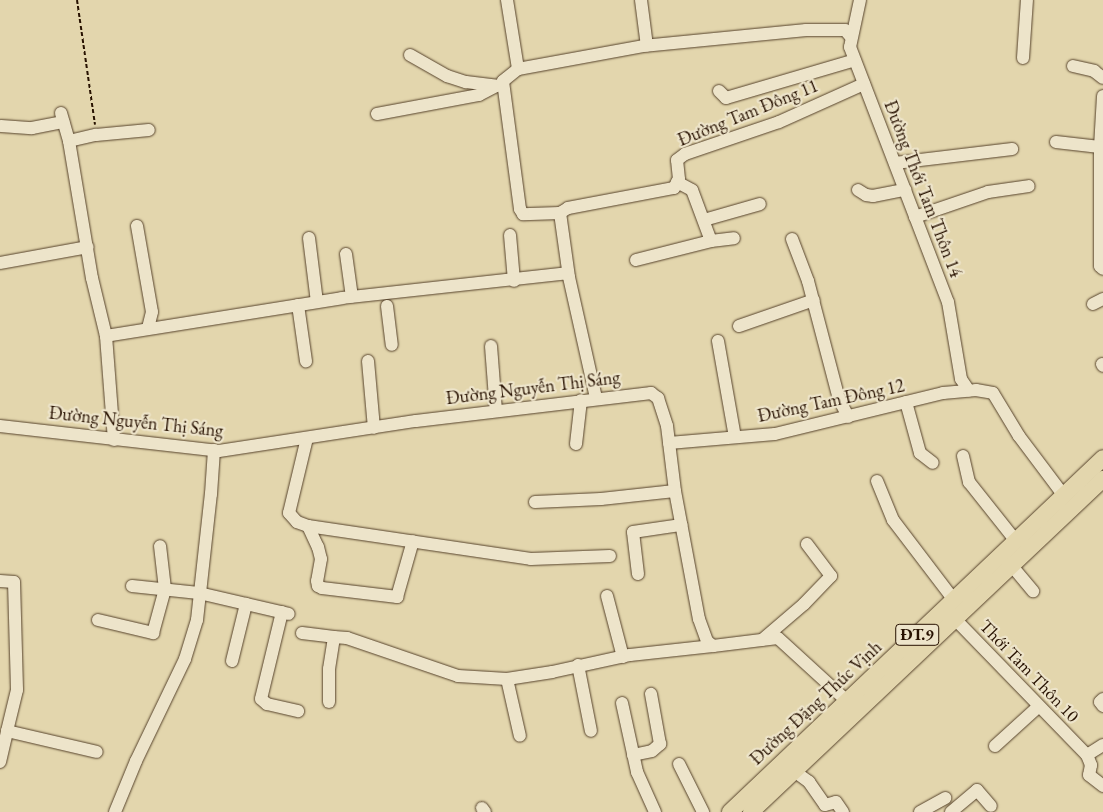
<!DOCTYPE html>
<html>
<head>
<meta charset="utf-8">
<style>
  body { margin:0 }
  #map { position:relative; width:1103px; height:812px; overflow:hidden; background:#e3d6ad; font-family:"EB Garamond",serif }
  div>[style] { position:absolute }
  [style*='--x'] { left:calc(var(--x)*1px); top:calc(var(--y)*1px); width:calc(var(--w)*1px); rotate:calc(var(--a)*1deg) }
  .path>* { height:2px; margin-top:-1px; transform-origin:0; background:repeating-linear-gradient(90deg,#271100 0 4px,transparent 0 6.5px) }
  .roads { filter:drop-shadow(0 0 1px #56422b) drop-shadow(0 0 1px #56422b) }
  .minor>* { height:12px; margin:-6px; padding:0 6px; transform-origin:6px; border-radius:6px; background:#ede4ca }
  .major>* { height:16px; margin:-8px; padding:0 8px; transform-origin:8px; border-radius:8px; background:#e3d6ad }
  span { translate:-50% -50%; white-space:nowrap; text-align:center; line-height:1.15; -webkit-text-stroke:4.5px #ede4ca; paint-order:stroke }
  .shield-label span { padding:1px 4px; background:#ede4ca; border:1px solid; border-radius:4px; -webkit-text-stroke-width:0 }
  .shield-label { font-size:16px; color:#271100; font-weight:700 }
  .street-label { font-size:18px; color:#271100 }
</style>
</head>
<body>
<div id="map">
  <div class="path">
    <i style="--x:77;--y:0;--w:126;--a:81.8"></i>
  </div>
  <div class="roads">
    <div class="minor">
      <i style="--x:507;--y:0;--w:70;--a:80.9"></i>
      <i style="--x:641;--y:0;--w:46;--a:82.6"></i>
      <i style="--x:860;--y:0;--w:48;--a:102"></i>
      <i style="--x:850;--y:47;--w:273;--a:69"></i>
      <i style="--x:948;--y:302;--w:78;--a:80.4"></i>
      <i style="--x:961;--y:379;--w:14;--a:56"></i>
      <i style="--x:410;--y:55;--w:43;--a:29.6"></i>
      <i style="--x:447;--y:76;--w:20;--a:18"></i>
      <i style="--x:466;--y:82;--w:31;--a:7"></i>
      <i style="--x:1023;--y:58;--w:58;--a:-86.1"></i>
      <i style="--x:1073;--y:66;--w:22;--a:13"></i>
      <i style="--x:1094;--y:71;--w:11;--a:38"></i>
      <i style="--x:719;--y:91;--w:10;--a:45"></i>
      <i style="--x:726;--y:98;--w:134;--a:-16.4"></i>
      <i style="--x:61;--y:113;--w:29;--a:74"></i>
      <i style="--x:69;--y:141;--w:139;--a:80.5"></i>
      <i style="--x:92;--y:278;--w:60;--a:76.4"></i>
      <i style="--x:377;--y:114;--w:104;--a:-10.6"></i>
      <i style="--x:479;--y:95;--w:19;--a:-28"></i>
      <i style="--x:1;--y:126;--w:31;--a:4"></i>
      <i style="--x:32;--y:128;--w:32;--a:-11"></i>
      <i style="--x:69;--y:141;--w:28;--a:-13"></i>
      <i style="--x:96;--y:135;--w:53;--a:-5.4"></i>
      <i style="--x:1056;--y:142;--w:44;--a:6.5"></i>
      <i style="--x:1100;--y:147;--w:51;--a:-86.6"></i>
      <i style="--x:1100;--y:147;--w:119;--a:90"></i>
      <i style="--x:1100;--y:266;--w:4;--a:45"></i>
      <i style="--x:895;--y:163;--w:118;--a:-6.8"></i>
      <i style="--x:858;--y:190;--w:9;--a:32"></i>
      <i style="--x:866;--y:195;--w:7;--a:8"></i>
      <i style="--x:873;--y:196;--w:33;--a:-11"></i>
      <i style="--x:560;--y:213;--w:37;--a:178"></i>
      <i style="--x:523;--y:214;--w:6;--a:-121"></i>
      <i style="--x:520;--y:209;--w:129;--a:-97.6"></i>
      <i style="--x:503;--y:81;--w:19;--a:-39"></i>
      <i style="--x:518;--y:69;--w:127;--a:-10.4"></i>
      <i style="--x:643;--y:46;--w:164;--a:-5.6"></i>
      <i style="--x:806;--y:30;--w:39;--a:0"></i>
      <i style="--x:845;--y:30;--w:9;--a:49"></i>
      <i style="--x:915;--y:217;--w:77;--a:-18.9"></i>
      <i style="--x:988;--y:192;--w:41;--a:-8.3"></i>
      <i style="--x:704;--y:220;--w:58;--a:-15.9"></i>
      <i style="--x:137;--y:226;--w:87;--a:80.1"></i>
      <i style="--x:152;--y:312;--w:16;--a:104"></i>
      <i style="--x:510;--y:235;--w:46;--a:85"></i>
      <i style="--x:309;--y:238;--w:64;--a:82.9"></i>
      <i style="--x:792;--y:239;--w:45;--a:69.1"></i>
      <i style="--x:808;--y:281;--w:122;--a:75.3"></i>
      <i style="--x:839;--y:399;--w:20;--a:63"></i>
      <i style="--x:711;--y:241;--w:23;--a:-7"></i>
      <i style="--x:346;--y:254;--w:43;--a:82.1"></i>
      <i style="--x:636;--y:260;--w:77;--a:-14.2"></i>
      <i style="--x:711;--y:241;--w:54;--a:-110.4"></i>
      <i style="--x:692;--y:190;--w:17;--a:-152"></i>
      <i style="--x:0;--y:263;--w:89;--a:-10.3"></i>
      <i style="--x:1093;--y:304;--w:11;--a:-27"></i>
      <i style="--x:298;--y:305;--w:57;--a:81.9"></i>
      <i style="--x:387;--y:306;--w:39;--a:83"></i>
      <i style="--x:739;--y:326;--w:79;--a:-19.1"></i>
      <i style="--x:718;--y:341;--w:97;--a:80"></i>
      <i style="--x:491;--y:346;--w:65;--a:85.6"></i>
      <i style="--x:368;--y:361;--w:67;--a:84.9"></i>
      <i style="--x:1102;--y:364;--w:2;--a:63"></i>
      <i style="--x:596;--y:398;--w:124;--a:-102.6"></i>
      <i style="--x:569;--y:277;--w:65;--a:-98"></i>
      <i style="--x:560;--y:213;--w:9;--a:-32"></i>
      <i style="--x:568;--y:208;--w:108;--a:-10.7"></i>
      <i style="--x:674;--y:188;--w:10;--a:-61"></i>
      <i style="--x:679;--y:179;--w:19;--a:-96"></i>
      <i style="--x:677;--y:160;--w:10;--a:-37"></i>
      <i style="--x:685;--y:154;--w:99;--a:-18.8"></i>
      <i style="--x:779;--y:122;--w:93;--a:-24.1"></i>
      <i style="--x:906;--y:402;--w:53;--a:74.6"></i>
      <i style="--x:920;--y:453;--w:16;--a:38"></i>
      <i style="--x:0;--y:426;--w:220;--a:6.5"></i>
      <i style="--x:219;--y:451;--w:199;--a:-8.7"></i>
      <i style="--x:416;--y:421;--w:237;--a:-6.8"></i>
      <i style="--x:651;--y:393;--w:9;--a:36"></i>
      <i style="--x:658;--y:398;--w:29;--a:72"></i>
      <i style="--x:667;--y:426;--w:65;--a:83"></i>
      <i style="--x:675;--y:491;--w:130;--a:79.4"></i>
      <i style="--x:699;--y:619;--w:23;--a:70"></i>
      <i style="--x:707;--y:641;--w:8;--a:40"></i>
      <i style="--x:713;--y:646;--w:65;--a:-7"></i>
      <i style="--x:778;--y:638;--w:93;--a:42.4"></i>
      <i style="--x:307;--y:438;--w:77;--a:103.5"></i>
      <i style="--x:289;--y:513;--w:12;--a:48"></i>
      <i style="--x:297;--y:522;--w:12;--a:20"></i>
      <i style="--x:308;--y:526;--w:225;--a:8.4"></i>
      <i style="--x:531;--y:559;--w:79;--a:-2.2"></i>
      <i style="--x:114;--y:440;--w:104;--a:-94.4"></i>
      <i style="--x:106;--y:336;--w:239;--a:-9.1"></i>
      <i style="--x:342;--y:298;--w:227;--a:-6.3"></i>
      <i style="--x:669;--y:443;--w:106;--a:-4.9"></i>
      <i style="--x:775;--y:434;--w:173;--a:-13.7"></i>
      <i style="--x:943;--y:393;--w:33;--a:-5"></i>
      <i style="--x:976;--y:390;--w:17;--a:10"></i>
      <i style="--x:993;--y:393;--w:50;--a:58.8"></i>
      <i style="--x:1019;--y:436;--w:75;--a:53.1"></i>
      <i style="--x:576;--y:444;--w:44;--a:-83.5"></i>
      <i style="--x:963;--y:456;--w:27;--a:77"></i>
      <i style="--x:969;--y:482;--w:75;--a:51.5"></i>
      <i style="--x:877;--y:481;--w:42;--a:67.7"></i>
      <i style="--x:893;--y:520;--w:101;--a:52.7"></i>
      <i style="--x:535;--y:502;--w:66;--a:-2.6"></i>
      <i style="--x:601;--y:499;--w:74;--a:-6.2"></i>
      <i style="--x:308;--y:526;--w:23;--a:65"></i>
      <i style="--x:318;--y:547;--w:12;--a:76"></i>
      <i style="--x:321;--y:559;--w:22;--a:100"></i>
      <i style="--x:317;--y:581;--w:5;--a:79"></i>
      <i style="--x:318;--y:586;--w:4;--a:27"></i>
      <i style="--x:322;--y:588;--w:76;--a:6.8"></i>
      <i style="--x:397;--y:597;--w:58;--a:-74.1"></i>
      <i style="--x:1012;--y:566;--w:33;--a:50"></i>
      <i style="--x:638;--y:574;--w:42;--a:-96.8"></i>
      <i style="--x:633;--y:532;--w:49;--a:-8.3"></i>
      <i style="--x:0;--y:581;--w:14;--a:4"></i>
      <i style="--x:14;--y:582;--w:108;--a:88.4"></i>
      <i style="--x:17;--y:690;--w:42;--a:103.7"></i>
      <i style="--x:7;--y:731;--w:92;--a:13.1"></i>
      <i style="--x:132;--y:586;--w:67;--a:6"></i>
      <i style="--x:199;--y:593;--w:92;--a:13.1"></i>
      <i style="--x:607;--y:596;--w:63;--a:75.3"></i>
      <i style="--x:282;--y:612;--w:89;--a:103.6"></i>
      <i style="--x:261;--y:699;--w:8;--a:40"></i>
      <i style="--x:267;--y:704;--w:32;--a:13"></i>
      <i style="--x:955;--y:619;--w:190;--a:45.9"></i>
      <i style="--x:1087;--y:755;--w:19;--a:-32"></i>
      <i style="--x:98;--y:620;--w:57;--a:13.3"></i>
      <i style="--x:153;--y:633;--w:46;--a:-74.7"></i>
      <i style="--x:165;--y:589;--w:43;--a:-96.6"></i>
      <i style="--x:302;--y:633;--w:32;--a:7"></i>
      <i style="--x:762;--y:640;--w:55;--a:-40.6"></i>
      <i style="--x:804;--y:604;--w:39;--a:-46"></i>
      <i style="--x:831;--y:576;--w:40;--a:-127"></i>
      <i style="--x:232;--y:661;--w:59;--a:-76.2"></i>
      <i style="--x:578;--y:665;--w:67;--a:78.9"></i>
      <i style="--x:507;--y:679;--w:58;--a:77.2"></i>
      <i style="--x:1103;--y:699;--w:4;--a:135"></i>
      <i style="--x:1100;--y:702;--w:5;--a:53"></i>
      <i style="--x:329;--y:702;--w:33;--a:-90"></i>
      <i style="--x:329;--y:669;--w:32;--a:-81"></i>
      <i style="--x:334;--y:637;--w:13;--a:4"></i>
      <i style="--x:347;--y:638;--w:117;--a:18.9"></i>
      <i style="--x:458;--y:676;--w:49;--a:3.5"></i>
      <i style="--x:507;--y:679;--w:46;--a:-8.8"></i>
      <i style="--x:552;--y:672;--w:80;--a:-12.3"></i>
      <i style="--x:630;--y:655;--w:83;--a:-6.2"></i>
      <i style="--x:622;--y:703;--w:71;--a:77.7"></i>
      <i style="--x:637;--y:772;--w:44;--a:65.8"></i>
      <i style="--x:995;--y:746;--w:58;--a:-42.2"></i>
      <i style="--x:633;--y:755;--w:19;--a:-12"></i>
      <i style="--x:652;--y:751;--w:11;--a:-41"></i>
      <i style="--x:660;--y:744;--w:51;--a:-100.2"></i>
      <i style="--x:1087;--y:755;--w:11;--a:68"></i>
      <i style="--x:1091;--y:765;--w:10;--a:101"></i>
      <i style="--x:1089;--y:775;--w:18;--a:38"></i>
      <i style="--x:0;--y:762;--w:32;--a:-77"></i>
      <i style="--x:679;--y:764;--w:54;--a:63.4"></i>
      <i style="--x:794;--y:771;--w:19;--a:36"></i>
      <i style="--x:809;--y:782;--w:28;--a:55"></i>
      <i style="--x:825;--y:805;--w:11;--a:-15"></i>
      <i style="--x:836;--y:802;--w:12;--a:55"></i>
      <i style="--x:482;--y:808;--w:5;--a:53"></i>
      <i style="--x:115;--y:812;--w:55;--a:-67.6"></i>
      <i style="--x:136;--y:761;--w:113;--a:-64.3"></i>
      <i style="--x:185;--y:659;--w:41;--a:-72.9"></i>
      <i style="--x:197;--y:620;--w:127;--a:-83.7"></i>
      <i style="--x:211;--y:494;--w:44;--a:-86.1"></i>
      <i style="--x:920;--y:812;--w:29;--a:-29"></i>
      <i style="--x:951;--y:812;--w:34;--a:-40"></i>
      <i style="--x:977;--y:790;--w:21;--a:49"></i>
    </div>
    <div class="major">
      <i style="--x:730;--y:812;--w:514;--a:-43.5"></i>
      <i style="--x:751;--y:812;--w:485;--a:-43.4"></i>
    </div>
  </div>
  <div class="shield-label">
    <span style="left:917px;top:635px">ĐT.9</span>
  </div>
  <div class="street-label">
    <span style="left:748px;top:113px;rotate:-22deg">Đường Tam Đông 11</span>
    <span style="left:923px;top:189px;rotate:69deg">Đường Thới Tam Thôn 14</span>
    <span style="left:533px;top:388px;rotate:-7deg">Đường Nguyễn Thị Sáng</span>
    <span style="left:831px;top:401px;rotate:-12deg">Đường Tam Đông 12</span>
    <span style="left:136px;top:422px;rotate:6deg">Đường Nguyễn Thị Sáng</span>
    <span style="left:1029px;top:671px;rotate:46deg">Thới Tam Thôn 10</span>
    <span style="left:816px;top:703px;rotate:-43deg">Đường Đặng Thúc Vịnh</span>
  </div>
</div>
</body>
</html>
